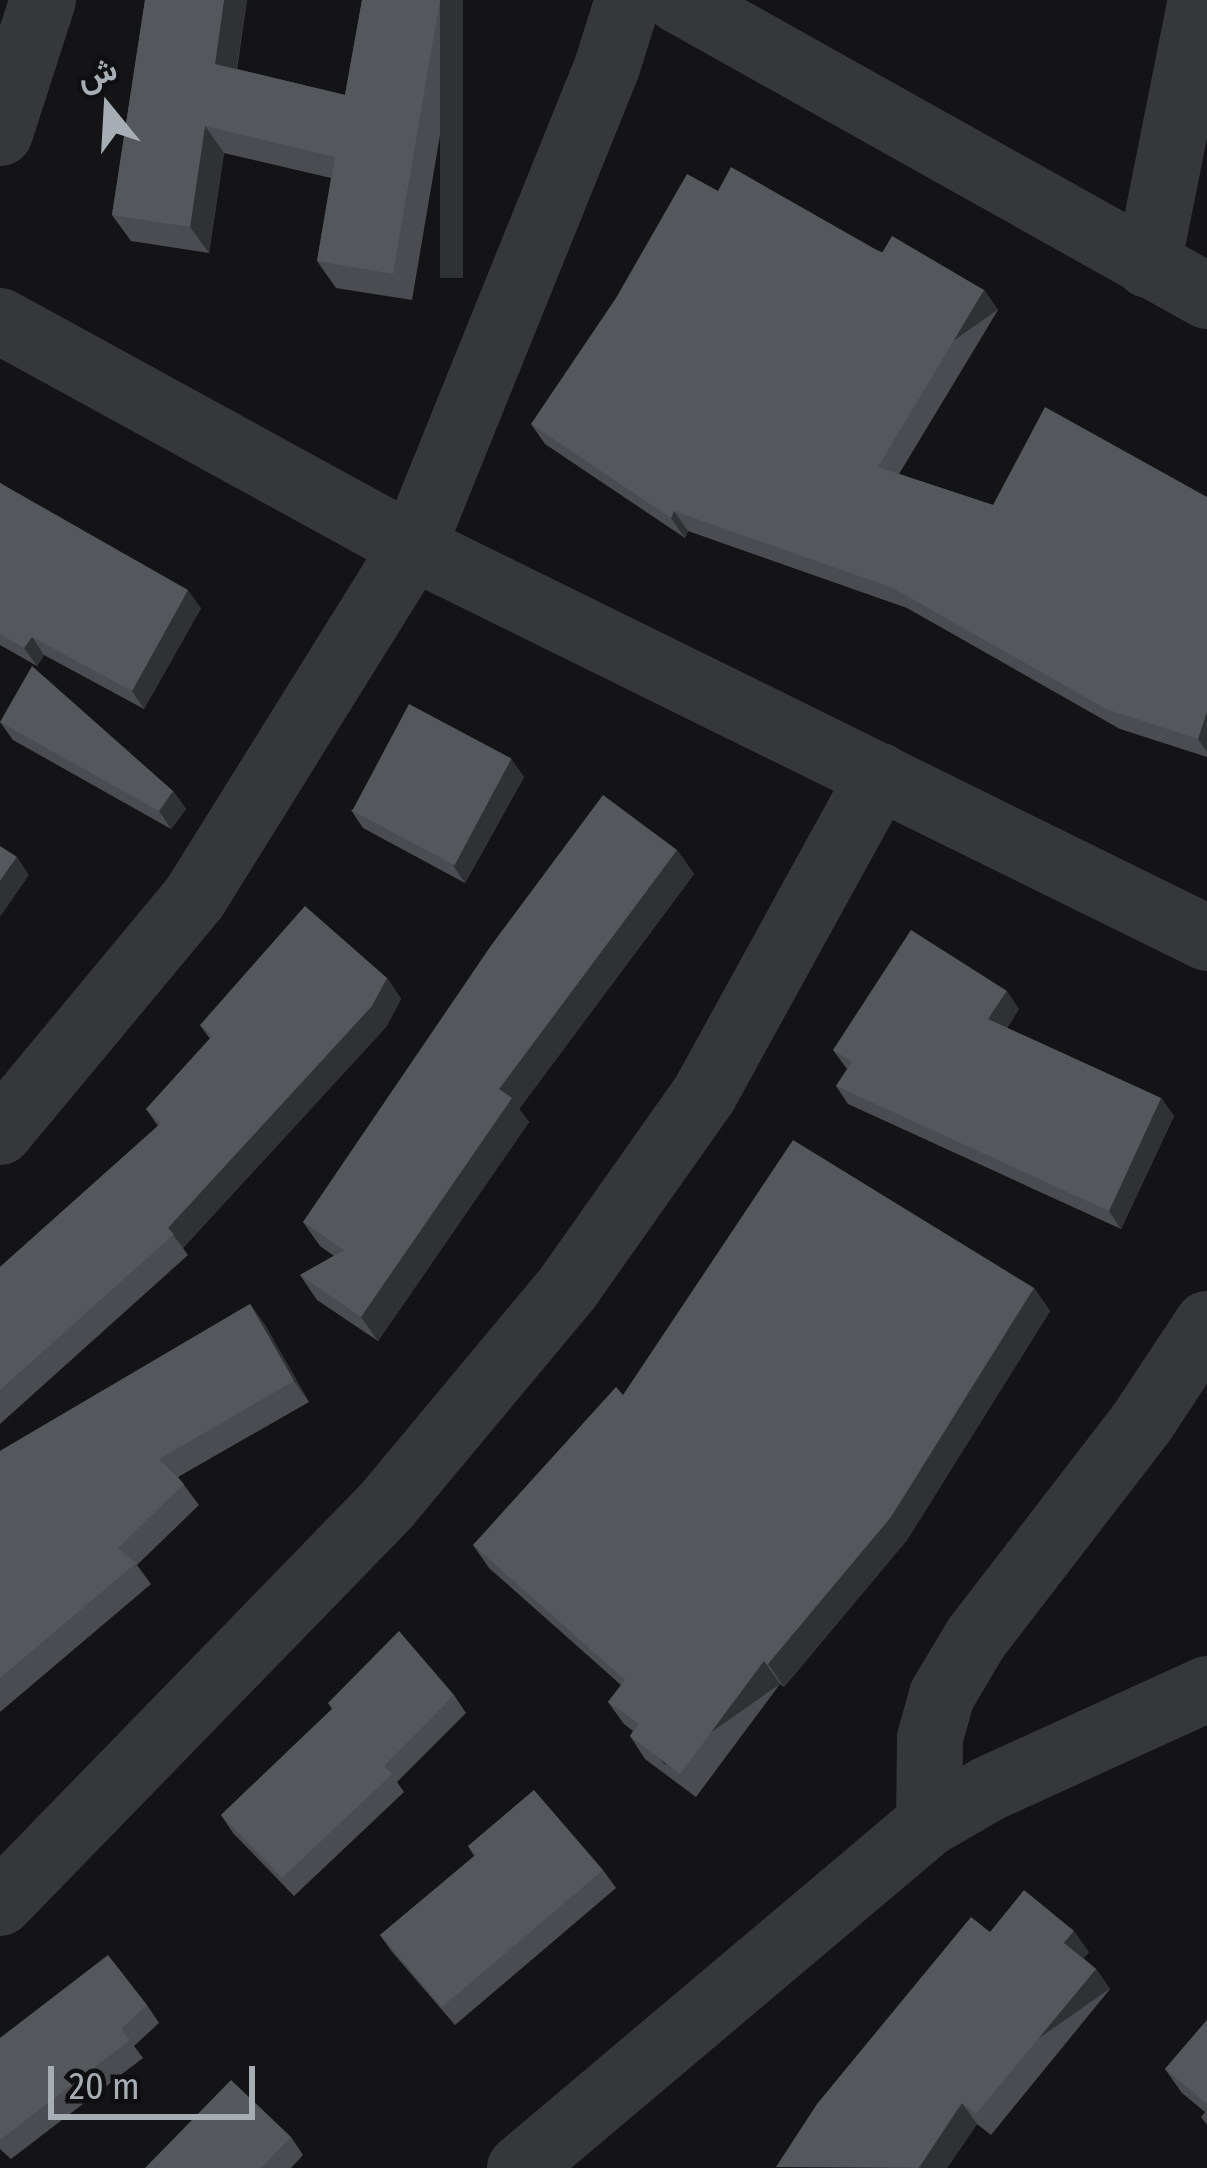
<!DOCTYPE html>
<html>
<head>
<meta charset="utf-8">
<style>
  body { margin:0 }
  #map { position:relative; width:1207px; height:2168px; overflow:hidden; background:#141416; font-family:"Fira Sans Condensed",Vazirmatn,sans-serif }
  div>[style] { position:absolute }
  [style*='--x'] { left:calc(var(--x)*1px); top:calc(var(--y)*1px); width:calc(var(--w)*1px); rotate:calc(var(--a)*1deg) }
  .minor>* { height:66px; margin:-33px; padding:0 33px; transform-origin:33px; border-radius:33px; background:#36373b }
  .wall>* { inset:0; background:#4a4c51 }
  .shaded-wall>* { inset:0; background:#303135; transform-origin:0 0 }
  .building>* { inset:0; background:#54575b; transform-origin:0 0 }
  span { translate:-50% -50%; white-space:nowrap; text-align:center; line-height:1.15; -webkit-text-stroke:9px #0f0f11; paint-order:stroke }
  .north { position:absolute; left:48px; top:48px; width:120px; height:120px; -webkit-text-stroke:9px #0f0f11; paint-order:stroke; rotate:342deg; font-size:33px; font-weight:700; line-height:48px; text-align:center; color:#a7adb5 }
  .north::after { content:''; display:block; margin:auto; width:42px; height:54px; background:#a7adb5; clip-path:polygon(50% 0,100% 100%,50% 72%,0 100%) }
  .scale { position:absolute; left:48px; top:2066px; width:207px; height:54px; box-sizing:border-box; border:6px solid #a7adb5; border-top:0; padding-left:15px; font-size:36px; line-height:42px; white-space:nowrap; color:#a7adb5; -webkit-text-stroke:9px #0f0f11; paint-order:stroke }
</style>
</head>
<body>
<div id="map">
  <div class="minor">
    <i style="--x:678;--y:0;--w:606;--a:29.23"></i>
    <i style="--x:0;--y:133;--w:140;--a:-72.1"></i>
    <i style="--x:1148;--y:265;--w:270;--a:-78.7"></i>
    <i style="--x:0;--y:321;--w:471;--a:28.7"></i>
    <i style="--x:413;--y:547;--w:885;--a:26.22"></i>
    <i style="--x:0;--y:1132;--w:305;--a:-50.3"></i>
    <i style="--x:195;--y:897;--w:412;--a:-58.1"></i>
    <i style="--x:413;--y:547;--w:518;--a:-67.99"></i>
    <i style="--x:607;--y:67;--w:70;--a:-72.6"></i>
    <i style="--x:929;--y:1823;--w:85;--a:-89.3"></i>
    <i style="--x:930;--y:1738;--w:45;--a:-74.4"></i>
    <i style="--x:942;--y:1695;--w:66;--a:-59.2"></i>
    <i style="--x:976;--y:1638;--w:270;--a:-52.4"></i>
    <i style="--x:1141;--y:1424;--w:120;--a:-56.6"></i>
    <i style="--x:0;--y:1903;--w:554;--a:-45.8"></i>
    <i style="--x:386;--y:1506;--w:286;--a:-50.2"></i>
    <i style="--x:569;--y:1286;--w:236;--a:-54.8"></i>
    <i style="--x:705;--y:1093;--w:362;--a:-61.2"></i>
    <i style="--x:520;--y:2168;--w:535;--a:-40.15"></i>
    <i style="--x:929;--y:1823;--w:70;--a:-29.8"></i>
    <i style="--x:990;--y:1788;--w:239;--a:-24.5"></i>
  </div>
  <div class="wall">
    <i style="clip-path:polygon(145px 0,247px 0,237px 69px,345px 95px,362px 0,463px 0,412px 300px,336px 288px,317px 261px,331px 178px,224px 153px,209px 253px,131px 241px,112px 215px)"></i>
    <i style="clip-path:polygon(718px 191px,984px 290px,998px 310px,899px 474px,993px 505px,1207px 497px,1207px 757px,1120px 729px,907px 608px,688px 531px,685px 538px,545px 444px,531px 424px)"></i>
    <i style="clip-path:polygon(0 483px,201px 608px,144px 709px,44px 655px,37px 666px,0 645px)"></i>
    <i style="clip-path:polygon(0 722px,173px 791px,186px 809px,171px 829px,13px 740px)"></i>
    <i style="clip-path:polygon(511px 759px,524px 777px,465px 883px,363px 828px,351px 810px)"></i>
    <i style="clip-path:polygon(677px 850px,694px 874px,519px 1109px,529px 1122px,378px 1341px,317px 1300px,300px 1275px,334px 1256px,320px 1246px,303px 1222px)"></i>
    <i style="clip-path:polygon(387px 978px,401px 999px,386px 1027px,183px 1248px,188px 1255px,0 1424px,0 1267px,158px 1126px,146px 1109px,210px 1039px,200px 1025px)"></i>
    <i style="clip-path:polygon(1019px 1009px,1007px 1028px,1161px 1098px,1174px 1116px,1121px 1229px,848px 1104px,836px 1086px,847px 1069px,833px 1050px)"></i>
    <i style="clip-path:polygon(1034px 1288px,1050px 1311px,907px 1540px,784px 1687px,780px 1684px,696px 1797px,645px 1759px,630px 1736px,633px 1731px,624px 1724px,608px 1702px,621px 1685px,489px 1568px,473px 1545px,623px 1395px)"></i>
    <i style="clip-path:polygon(250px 1304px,265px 1325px,309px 1402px,178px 1477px,199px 1505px,137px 1565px,151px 1584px,0 1712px,0 1451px)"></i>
    <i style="clip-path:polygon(454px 1695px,466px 1713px,397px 1782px,404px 1792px,294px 1896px,233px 1833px,221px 1815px,332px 1709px,328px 1703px)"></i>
    <i style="clip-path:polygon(468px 1846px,603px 1870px,616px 1888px,455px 2025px,393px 1953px,380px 1935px,474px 1856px)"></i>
    <i style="clip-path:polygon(990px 1932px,1089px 1952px,1083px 1958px,1096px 1969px,1110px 1989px,991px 2135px,977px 2124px,947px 2168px)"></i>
    <i style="clip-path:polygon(147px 2005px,159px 2023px,134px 2046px,143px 2058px,11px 2159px,0 2149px,0 2038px)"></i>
    <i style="clip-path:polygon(1207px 2020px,1207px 2125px,1201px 2117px,1205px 2112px,1182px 2093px,1165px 2069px)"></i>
    <i style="clip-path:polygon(291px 2137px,303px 2155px,291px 2168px,145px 2168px)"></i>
  </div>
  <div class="shaded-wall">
    <i style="clip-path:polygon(224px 0,247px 0,233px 90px,215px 64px)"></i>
    <i style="left:440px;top:0;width:23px;height:278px"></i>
    <i style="clip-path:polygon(205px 126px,224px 153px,209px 253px,190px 227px)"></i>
    <i style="left:984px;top:290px;width:24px;height:206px;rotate:55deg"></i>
    <i style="clip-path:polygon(674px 511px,688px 531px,685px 538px,671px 518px)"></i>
    <i style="clip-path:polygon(188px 590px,201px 608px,144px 709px,132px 691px)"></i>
    <i style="clip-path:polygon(32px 637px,44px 655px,37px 666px,24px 648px)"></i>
    <i style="clip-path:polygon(1207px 711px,1207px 752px,1198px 739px)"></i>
    <i style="clip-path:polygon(511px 759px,524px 777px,465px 883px,453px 865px)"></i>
    <i style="clip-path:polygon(173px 791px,186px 809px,171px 829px,159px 811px)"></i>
    <i style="clip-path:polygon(677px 850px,694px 874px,519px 1109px,529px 1122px,378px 1341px,361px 1317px,499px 1089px)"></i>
    <i style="clip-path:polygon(17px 857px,29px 875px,0 917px,0 881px)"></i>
    <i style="clip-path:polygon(387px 978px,401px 999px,386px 1027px,183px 1248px,168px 1228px)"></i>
    <i style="clip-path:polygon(1007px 991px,1019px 1009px,1001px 1037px,988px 1019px)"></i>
    <i style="clip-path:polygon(1161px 1098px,1174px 1116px,1121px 1229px,1109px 1211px)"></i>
    <i style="clip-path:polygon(1034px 1288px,1050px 1311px,907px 1540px,784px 1687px,768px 1664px)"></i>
    <i style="clip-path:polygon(250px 1304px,265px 1325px,309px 1402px,294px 1381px)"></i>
    <i style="left:764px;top:1661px;width:28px;height:141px;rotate:55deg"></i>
    <i style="clip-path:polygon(1074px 1931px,1089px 1952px,1078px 1963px,1064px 1943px)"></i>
    <i style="left:1096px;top:1969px;width:24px;height:188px;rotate:55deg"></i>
    <i style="clip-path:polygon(962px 2103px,977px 2124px,947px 2168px,919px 2168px)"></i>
  </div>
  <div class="building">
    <i style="clip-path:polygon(145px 0,224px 0,215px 64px,345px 95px,362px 0,440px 0,393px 274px,317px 261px,335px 157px,205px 126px,190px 227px,112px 215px)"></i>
    <i style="clip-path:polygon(731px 167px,882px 253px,892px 236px,984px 290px,878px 467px,993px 505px,1045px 407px,1207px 497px,1207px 711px,1198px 739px,1106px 709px,893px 588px,674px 511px,671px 518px,531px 424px,616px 298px,687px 174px,718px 191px)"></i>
    <i style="clip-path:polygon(0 483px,188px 590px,132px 691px,32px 637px,24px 648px,0 634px)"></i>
    <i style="clip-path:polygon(32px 666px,173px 791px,159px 811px,0 722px)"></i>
    <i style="left:409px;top:704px;width:116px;height:121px;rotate:28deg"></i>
    <i style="clip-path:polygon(603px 795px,677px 850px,499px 1089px,512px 1098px,361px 1317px,300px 1275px,344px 1250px,303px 1222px,490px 947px)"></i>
    <i style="clip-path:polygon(0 846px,17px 857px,0 881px)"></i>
    <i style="clip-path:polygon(305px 906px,387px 978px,372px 1006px,168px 1228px,174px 1234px,0 1390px,0 1267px,161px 1123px,146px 1109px,212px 1036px,200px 1025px)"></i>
    <i style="clip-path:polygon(911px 930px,1007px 991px,988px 1019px,1161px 1098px,1109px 1211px,836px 1086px,852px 1062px,833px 1050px)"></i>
    <i style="clip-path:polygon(793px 1140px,1034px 1288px,891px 1517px,768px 1664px,764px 1661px,680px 1774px,630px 1736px,639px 1724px,608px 1702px,625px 1680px,473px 1545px,616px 1387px,623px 1395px)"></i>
    <i style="clip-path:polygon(250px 1304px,294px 1381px,159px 1459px,184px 1484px,118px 1548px,136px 1563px,0 1678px,0 1451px)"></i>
    <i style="clip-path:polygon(399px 1631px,454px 1695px,384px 1766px,392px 1774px,282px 1878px,221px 1815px,333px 1708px,328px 1703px)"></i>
    <i style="clip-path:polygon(534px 1790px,603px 1870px,442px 2007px,380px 1935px,476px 1855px,468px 1846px)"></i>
    <i style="clip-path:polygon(1024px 1890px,1074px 1931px,1064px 1943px,1096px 1969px,976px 2114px,962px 2103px,919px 2168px,776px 2167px,817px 2104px,971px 1917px,990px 1932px)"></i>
    <i style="clip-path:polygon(108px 1955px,147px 2005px,121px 2029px,130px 2040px,0 2140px,0 2038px)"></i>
    <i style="clip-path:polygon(1207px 2020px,1207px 2104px,1165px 2069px)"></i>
    <i style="clip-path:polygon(231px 2080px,291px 2137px,261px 2168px,145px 2168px)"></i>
  </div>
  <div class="north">ش</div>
  <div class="scale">20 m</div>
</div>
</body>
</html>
